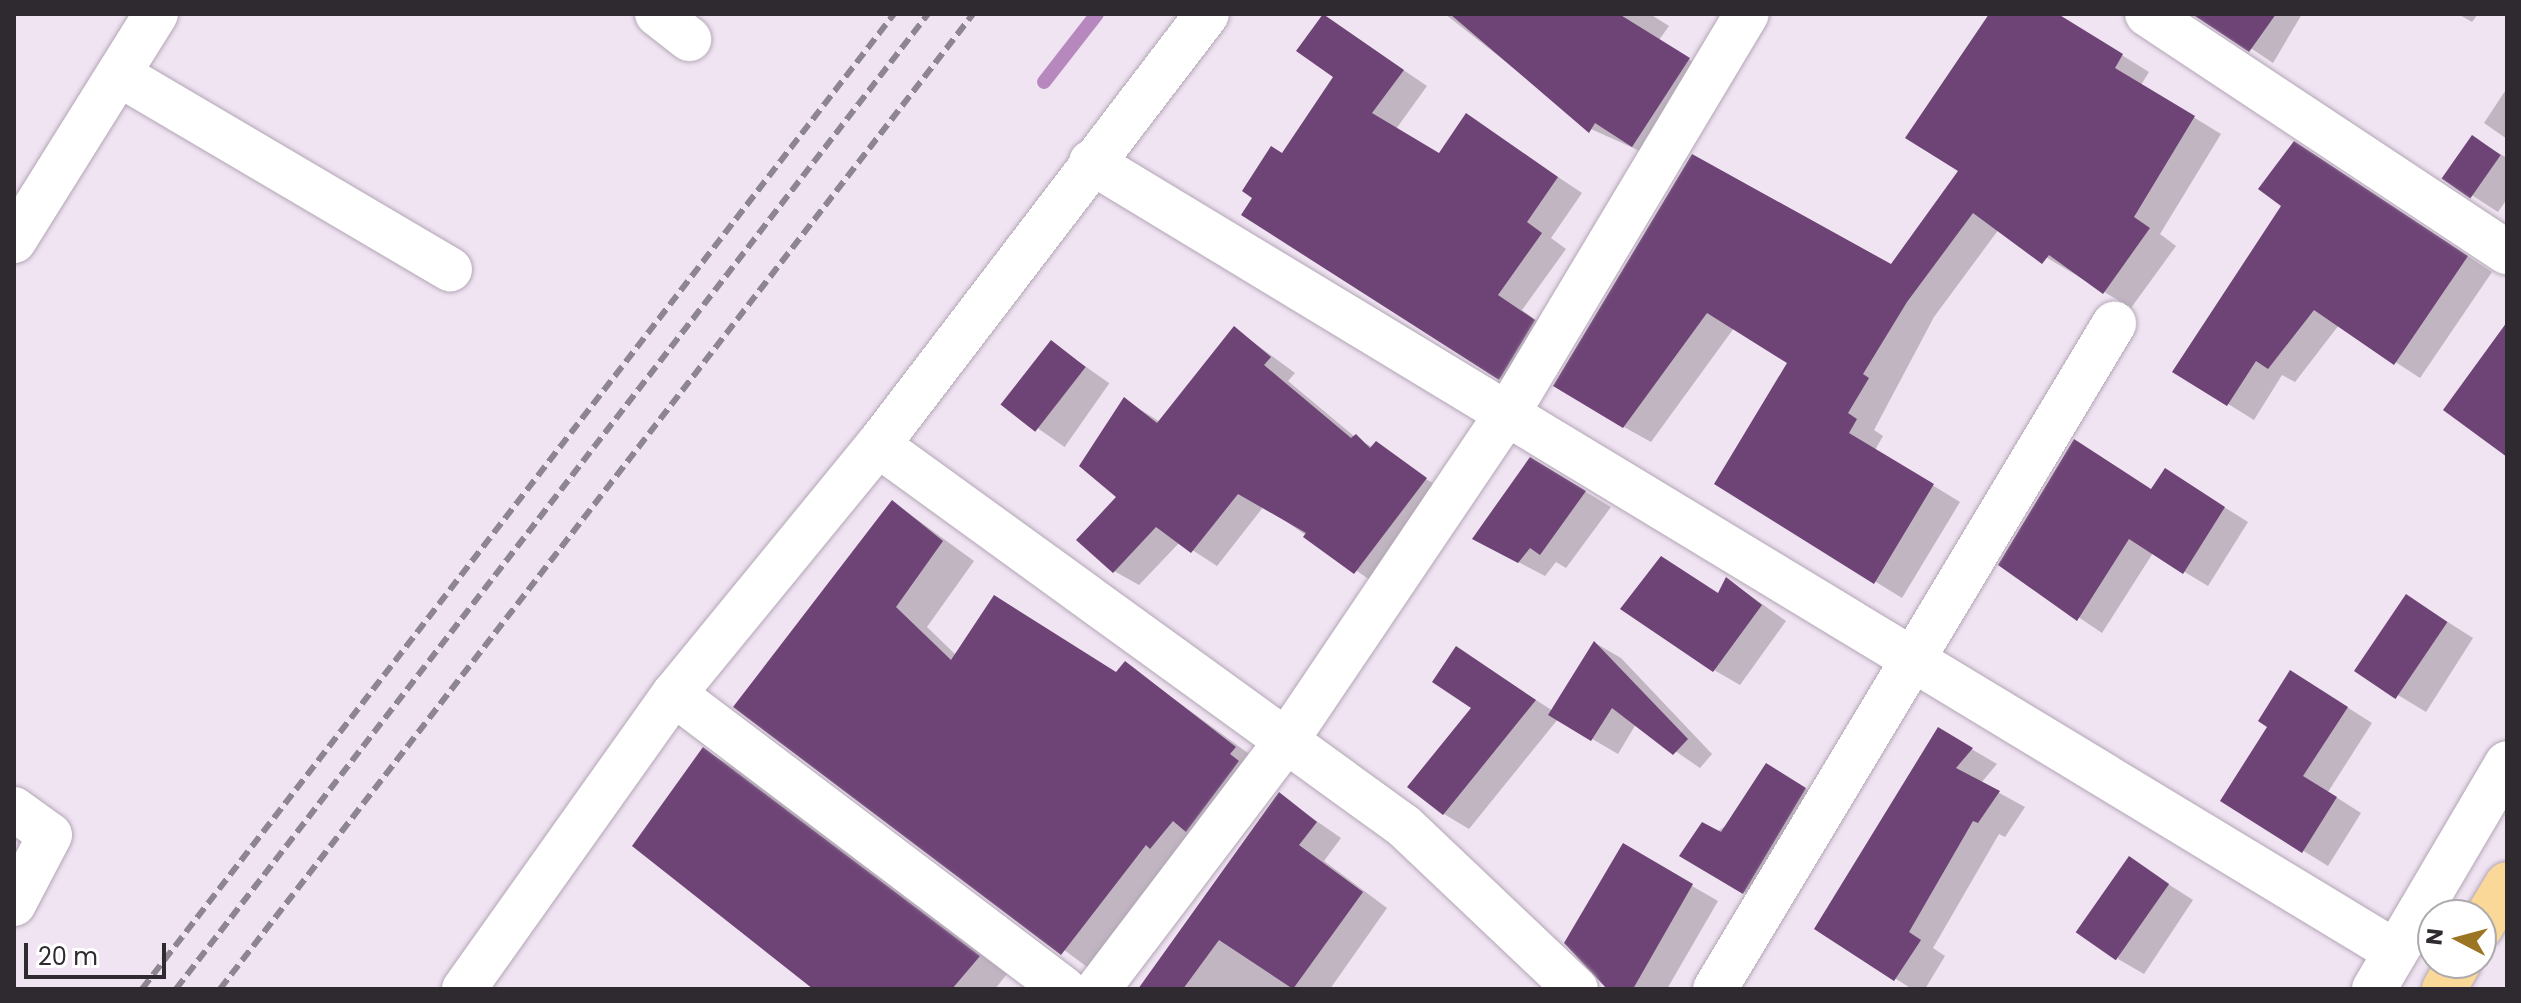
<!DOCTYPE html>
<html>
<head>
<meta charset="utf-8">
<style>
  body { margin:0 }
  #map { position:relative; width:2521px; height:1003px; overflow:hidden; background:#f0e3f2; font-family:Poppins,sans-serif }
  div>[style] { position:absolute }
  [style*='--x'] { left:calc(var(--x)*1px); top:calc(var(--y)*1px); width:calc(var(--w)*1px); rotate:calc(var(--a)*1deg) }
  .shadow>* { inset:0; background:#0003; transform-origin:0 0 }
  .stream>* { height:14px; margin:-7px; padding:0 7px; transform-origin:7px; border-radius:7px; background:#b688be }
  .building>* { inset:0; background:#6e4476; transform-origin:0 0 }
  .roads { filter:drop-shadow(0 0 2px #b2a6b5) drop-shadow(0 0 2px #b2a6b5) }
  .minor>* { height:44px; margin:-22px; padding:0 22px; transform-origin:22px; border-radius:22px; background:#fff }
  .tertiary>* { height:44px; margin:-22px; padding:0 22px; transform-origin:22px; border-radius:22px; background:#fff }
  .trunk>* { height:44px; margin:-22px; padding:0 22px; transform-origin:22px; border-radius:22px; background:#fad898 }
  .rail>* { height:6px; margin-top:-3px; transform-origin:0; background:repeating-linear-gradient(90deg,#8d858f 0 12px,transparent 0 18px) }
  span { translate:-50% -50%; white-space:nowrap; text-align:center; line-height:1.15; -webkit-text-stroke:8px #fff; paint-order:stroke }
  .frame { position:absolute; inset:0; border:16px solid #2f2a30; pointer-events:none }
  .north { position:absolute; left:2417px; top:899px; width:80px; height:80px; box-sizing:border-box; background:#fff; border:2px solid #acaaac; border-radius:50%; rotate:276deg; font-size:22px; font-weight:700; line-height:32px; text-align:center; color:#2f2a30 }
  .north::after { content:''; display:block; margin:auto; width:28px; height:36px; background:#9b7521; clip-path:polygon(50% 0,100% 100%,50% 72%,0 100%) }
  .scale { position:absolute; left:24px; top:943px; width:142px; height:36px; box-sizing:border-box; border:4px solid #2f2a30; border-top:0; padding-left:10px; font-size:24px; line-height:28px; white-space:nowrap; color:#2f2a30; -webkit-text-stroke:6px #fff; paint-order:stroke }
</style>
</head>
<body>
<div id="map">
  <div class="shadow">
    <i style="clip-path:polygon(1445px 14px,1650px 14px,1669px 26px,1659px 40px,1715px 76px,1660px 160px,1591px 129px)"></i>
    <i style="clip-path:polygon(1990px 14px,2056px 14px,2149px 72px,2141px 85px,2221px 134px,2160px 234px,2176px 246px,2131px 308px,1999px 229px,1934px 317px,1874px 430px,1883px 436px,1875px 450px,1960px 502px,1902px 598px,1717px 484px,1790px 362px,1734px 328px,1651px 442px,1624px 427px,1693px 157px,1892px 266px,1961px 170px)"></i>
    <i style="clip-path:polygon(2200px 14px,2302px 14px,2273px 63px)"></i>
    <i style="clip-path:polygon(2458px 14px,2478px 14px,2472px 22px)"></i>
    <i style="clip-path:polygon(1324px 16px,1427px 86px,1396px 129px,1440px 155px,1467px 116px,1582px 193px,1551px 238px,1566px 249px,1522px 310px,1558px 336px,1524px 392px,1500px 378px,1283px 155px,1336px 77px)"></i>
    <i style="clip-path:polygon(2507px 88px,2507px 139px,2484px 123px)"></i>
    <i style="clip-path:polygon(2473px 138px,2507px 158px,2507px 199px,2498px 212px,2445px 178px)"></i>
    <i style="clip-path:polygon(2320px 158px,2492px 272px,2420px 378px,2339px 325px,2295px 382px,2282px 375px,2254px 420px,2175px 371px)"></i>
    <i style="clip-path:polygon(1234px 328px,1295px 373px,1288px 381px,1355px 437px,1451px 494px,1380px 587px,1264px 506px,1217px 566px,1180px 542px,1139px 585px,1114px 571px,1125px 400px,1160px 422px)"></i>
    <i style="left:1052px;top:343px;width:70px;height:78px;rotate:35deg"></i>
    <i style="clip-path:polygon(1556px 474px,1611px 507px,1566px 568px,1556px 562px,1545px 576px,1501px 553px)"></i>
    <i style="clip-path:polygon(2189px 485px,2248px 522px,2208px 586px,2153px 553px,2102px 633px,2001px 565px,2153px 490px)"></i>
    <i style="clip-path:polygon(893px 502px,974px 561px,927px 627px,956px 655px,1118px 674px,1126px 664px,1267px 767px,1094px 972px,735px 707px)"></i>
    <i style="clip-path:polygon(1727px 579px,1786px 621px,1740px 685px,1714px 670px)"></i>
    <i style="clip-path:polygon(2432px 612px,2473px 638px,2426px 712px,2360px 672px)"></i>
    <i style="clip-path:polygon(1595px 643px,1621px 658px,1712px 754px,1700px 768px,1636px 724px,1618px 754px,1558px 719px,1469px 829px,1444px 814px,1473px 707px,1457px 649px,1553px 711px)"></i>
    <i style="clip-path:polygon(2317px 688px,2372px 723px,2328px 792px,2361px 813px,2328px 866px,2223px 801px)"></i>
    <i style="clip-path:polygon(1939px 730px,1997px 764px,1981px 783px,2025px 807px,2005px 837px,1999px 834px,1933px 948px,1945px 956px,1925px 989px,1912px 989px,1817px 929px)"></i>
    <i style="clip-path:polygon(703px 750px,732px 766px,1007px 974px,995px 989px,822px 989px)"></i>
    <i style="clip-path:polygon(1792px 780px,1831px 805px,1770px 907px,1682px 856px)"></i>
    <i style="clip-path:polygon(1279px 795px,1341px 838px,1324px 861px,1387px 908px,1330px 989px,1164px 989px)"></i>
    <i style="clip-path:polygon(1623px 846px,1718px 901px,1667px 989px,1611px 989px,1566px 943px)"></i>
    <i style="clip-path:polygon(2129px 859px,2193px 900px,2144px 974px,2118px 959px)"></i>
  </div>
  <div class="stream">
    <i style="--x:1044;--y:82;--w:86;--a:-52.1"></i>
  </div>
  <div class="building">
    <i style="clip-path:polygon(1323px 14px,1404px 70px,1372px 113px,1439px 153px,1466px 113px,1558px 177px,1527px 222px,1542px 233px,1498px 295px,1535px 320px,1499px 380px,1241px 215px,1252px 198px,1242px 191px,1271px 146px,1282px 153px,1333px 77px,1296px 51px)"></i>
    <i style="clip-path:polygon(1450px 14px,1619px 14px,1690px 58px,1632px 147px,1595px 123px,1589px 133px)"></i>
    <i style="clip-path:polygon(1989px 14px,2058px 14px,2123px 54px,2115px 68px,2195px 116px,2134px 217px,2150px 228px,2103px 294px,2049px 255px,2042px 264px,1973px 213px,1907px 302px,1863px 374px,1869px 378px,1848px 413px,1857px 419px,1849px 433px,1934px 484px,1874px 584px,1714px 484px,1787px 363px,1707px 313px,1623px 428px,1553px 386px,1692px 154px,1891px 264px,1958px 171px,1905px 138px)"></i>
    <i style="clip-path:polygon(2192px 14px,2276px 14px,2249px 52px)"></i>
    <i style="left:2472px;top:135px;width:35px;height:53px;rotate:35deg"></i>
    <i style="clip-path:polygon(2294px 141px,2468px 256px,2394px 365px,2314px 310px,2268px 369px,2256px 361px,2227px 406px,2172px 372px,2281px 206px,2258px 189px)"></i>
    <i style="clip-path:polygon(2507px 322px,2507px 457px,2443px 410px)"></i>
    <i style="clip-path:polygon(1234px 326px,1271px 357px,1264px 365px,1351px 438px,1356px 434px,1370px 448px,1376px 441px,1427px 478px,1354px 574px,1303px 537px,1306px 533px,1238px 494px,1191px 553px,1156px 527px,1113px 573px,1076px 540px,1116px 497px,1079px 466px,1124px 397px,1157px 423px)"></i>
    <i style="left:1051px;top:340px;width:44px;height:82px;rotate:38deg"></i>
    <i style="clip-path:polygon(2074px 439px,2151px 489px,2165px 468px,2225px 507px,2183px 574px,2129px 539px,2077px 621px,1998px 565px)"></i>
    <i style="clip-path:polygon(1530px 457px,1586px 491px,1540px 555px,1530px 548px,1518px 563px,1472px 539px)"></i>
    <i style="clip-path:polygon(892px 500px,943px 541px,896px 607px,951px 660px,994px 595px,1116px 672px,1125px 661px,1236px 747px,1230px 754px,1239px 761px,1186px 832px,1173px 821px,1150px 849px,1146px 845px,1061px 955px,733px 707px)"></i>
    <i style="clip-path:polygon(1661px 556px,1718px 593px,1726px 577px,1762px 605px,1713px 672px,1620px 609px)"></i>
    <i style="left:2406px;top:594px;width:50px;height:93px;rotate:34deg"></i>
    <i style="clip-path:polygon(1594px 641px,1688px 739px,1673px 755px,1612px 708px,1591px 741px,1548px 715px)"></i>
    <i style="clip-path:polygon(1456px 646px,1536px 700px,1443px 815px,1407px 787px,1471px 708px,1432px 682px)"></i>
    <i style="clip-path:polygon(2290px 670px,2348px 707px,2303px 776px,2337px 797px,2302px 853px,2220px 801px,2267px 727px,2258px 721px)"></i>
    <i style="clip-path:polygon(1938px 727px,1973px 748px,1956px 768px,2000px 791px,1978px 823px,1973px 821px,1909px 932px,1921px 940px,1894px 981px,1814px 929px)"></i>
    <i style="clip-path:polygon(703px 747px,980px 956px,952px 989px,813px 989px,632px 846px)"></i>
    <i style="clip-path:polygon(1766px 763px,1806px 788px,1743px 894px,1679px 856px,1702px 822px,1721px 832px)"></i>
    <i style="clip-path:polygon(1279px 792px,1317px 822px,1299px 845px,1363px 892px,1293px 989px,1219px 940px,1183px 989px,1138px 989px)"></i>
    <i style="clip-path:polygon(1623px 843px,1693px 884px,1633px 989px,1607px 989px,1564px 943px)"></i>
    <i style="left:2129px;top:856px;width:49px;height:93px;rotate:35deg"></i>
  </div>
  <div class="roads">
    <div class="minor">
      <i style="--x:657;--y:14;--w:41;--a:38"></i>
      <i style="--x:2147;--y:14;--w:432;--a:33.5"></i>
      <i style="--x:120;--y:75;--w:383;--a:30.5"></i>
      <i style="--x:1091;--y:162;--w:1525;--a:31.19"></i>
      <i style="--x:878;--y:445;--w:649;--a:35.92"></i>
      <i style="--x:1404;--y:826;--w:237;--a:43.5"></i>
      <i style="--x:674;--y:694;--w:489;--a:37.1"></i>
      <i style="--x:14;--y:809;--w:44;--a:35.8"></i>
      <i style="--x:50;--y:835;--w:78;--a:117.6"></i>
      <i style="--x:464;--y:989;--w:362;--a:-54.6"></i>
      <i style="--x:674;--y:694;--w:322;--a:-50.7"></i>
      <i style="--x:878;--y:445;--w:542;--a:-52.64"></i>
      <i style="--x:1098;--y:989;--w:311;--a:-52.8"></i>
      <i style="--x:1286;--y:741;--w:398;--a:-56"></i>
      <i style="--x:1509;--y:411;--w:463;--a:-59.1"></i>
      <i style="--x:1715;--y:989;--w:776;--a:-59.04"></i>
      <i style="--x:2374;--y:989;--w:262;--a:-59.5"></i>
    </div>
    <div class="tertiary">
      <i style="--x:14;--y:241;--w:268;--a:-58"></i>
    </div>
    <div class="trunk">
      <i style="--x:2481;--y:927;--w:50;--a:-58.8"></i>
      <i style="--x:2444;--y:989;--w:30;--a:-60"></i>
    </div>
  </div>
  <div class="rail">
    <i style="--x:142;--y:989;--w:1231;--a:-52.36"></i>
    <i style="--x:176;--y:989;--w:1231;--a:-52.36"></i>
    <i style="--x:220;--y:989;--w:1232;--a:-52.32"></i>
  </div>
  <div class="frame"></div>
  <div class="north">N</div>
  <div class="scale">20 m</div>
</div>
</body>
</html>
